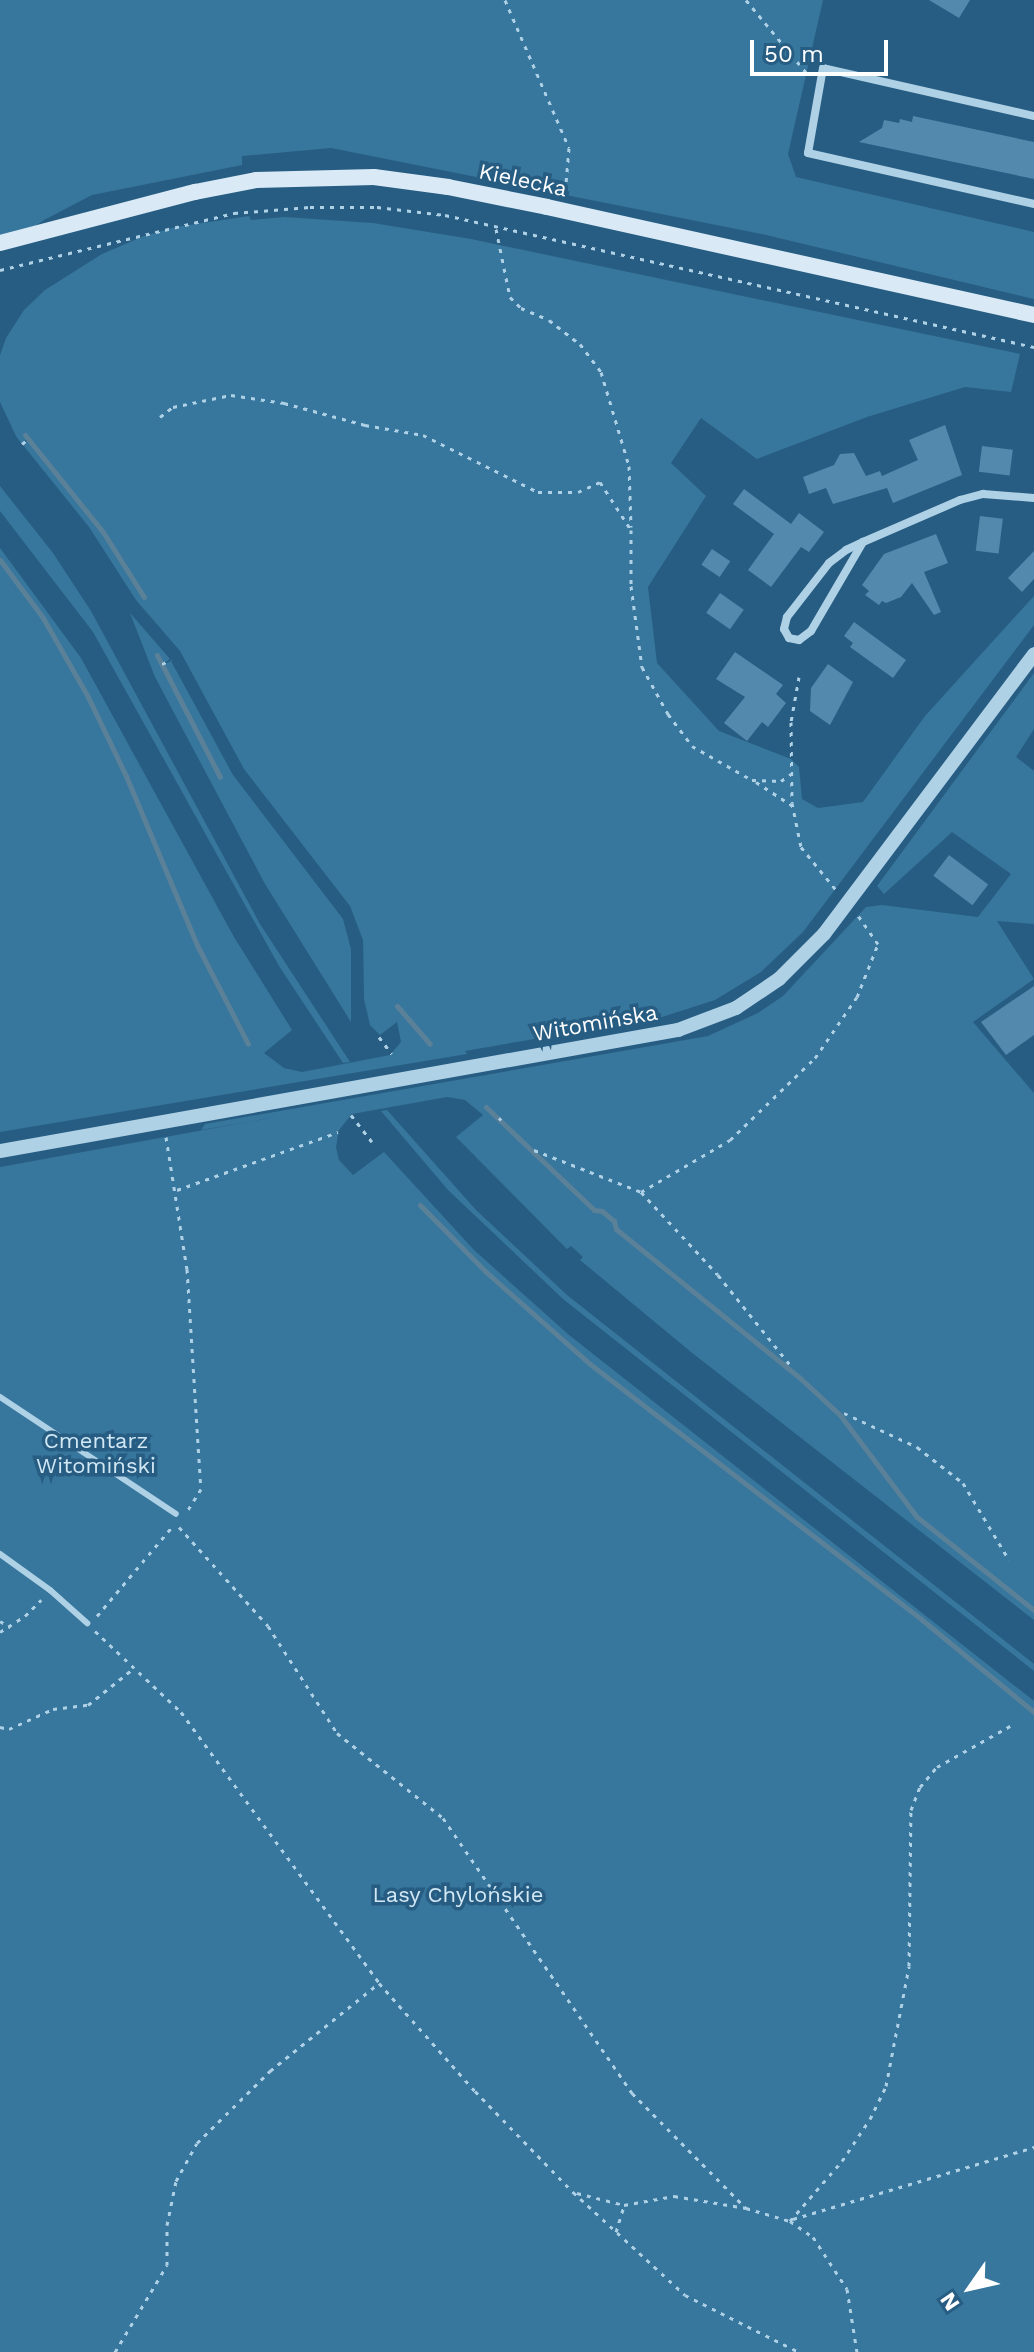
<!DOCTYPE html>
<html>
<head>
<meta charset="utf-8">
<style>
  body { margin:0 }
  #map { position:relative; width:1034px; height:2352px; overflow:hidden; background:#275d82; font-family:"Work Sans",sans-serif }
  div>[style] { position:absolute }
  [style*='--x'] { left:calc(var(--x)*1px); top:calc(var(--y)*1px); width:calc(var(--w)*1px); rotate:calc(var(--a)*1deg) }
  .green>* { inset:0; background:#37769d }
  .stream>* { height:5px; margin:-2.5px; padding:0 2.5px; transform-origin:2.5px; border-radius:2.5px; background:#5b8199 }
  .building>* { inset:0; background:#5389ac; transform-origin:0 0 }
  .path>* { height:3px; margin-top:-1.5px; transform-origin:0; background:repeating-linear-gradient(90deg,#afd1e6 0 4px,transparent 0 10px) }
  .service>* { height:6px; margin:-3px; padding:0 3px; transform-origin:3px; border-radius:3px; background:#afd1e6 }
  .minor>* { height:8px; margin:-4px; padding:0 4px; transform-origin:4px; border-radius:4px; background:#afd1e6 }
  .tertiary>* { height:14px; margin:-7px; padding:0 7px; transform-origin:7px; border-radius:7px; background:#afd1e6 }
  .secondary>* { height:16px; margin:-8px; padding:0 8px; transform-origin:8px; border-radius:8px; background:#d9eaf6 }
  span { translate:-50% -50%; white-space:nowrap; text-align:center; line-height:1.15; -webkit-text-stroke:7px #275d82; paint-order:stroke }
  .street-label { font-size:22px; color:#fff }
  .park-label { font-size:22px; color:#d2e8f5 }
  .north { position:absolute; left:930px; top:2248px; width:80px; height:80px; -webkit-text-stroke:6px #275d82; paint-order:stroke; rotate:236deg; font-size:22px; font-weight:700; line-height:32px; text-align:center; color:#fff }
  .north::after { content:''; display:block; margin:auto; width:28px; height:36px; background:#fff; clip-path:polygon(50% 0,100% 100%,50% 72%,0 100%) }
  .scale { position:absolute; left:750px; top:40px; width:138px; height:36px; box-sizing:border-box; border:4px solid #fff; border-top:0; padding-left:10px; font-size:24px; line-height:28px; white-space:nowrap; color:#fff; -webkit-text-stroke:6px #275d82; paint-order:stroke }
</style>
</head>
<body>
<div id="map">
  <div class="green">
    <i style="clip-path:polygon(0 0,823px 0,788px 154px,796px 177px,1034px 232px,1034px 299px,766px 235px,331px 148px,242px 156px,242px 165px,92px 195px,44px 220px,0 251px)"></i>
    <i style="clip-path:polygon(249px 216px,251px 220px,284px 217px,373px 223px,471px 239px,1020px 354px,1011px 392px,965px 387px,867px 417px,757px 459px,701px 418px,671px 463px,706px 496px,648px 587px,657px 663px,719px 731px,791px 759px,799px 767px,802px 799px,818px 808px,863px 802px,925px 716px,1034px 596px,1034px 625px,803px 932px,761px 972px,715px 1000px,662px 1017px,465px 1051px,467px 1054px,0 1132px,0 548px,81px 658px,234px 937px,292px 1030px,264px 1053px,284px 1068px,302px 1072px,390px 1055px,401px 1042px,397px 1022px,380px 1035px,370px 1025px,364px 999px,363px 940px,350px 906px,244px 769px,180px 651px,136px 600px,89px 527px,23px 445px,28px 439px,21px 443px,16px 436px,0 402px,0 355px,6px 338px,24px 310px,45px 290px,102px 254px,144px 236px,176px 227px)"></i>
    <i style="clip-path:polygon(0 486px,53px 553px,91px 611px,260px 924px,350px 1062px,343px 1063px,279px 966px,93px 632px,0 511px)"></i>
    <i style="clip-path:polygon(130px 613px,170px 659px,162px 665px,171px 661px,233px 775px,343px 919px,351px 949px,351px 1022px,265px 884px,155px 677px)"></i>
    <i style="clip-path:polygon(1034px 673px,1034px 729px,1016px 757px,1034px 771px,1034px 924px,997px 921px,1034px 979px,973px 1022px,1034px 1093px,1034px 1620px,691px 1352px,580px 1260px,583px 1257px,571px 1246px,567px 1249px,556px 1238px,456px 1137px,483px 1115px,465px 1100px,447px 1097px,352px 1114px,339px 1130px,336px 1147px,339px 1160px,353px 1175px,384px 1152px,474px 1250px,569px 1335px,1034px 1701px,1034px 2352px,0 2352px,0 1167px,276px 1117px,201px 1130px,205px 1124px,708px 1036px,758px 1013px,783px 996px,866px 907px,882px 905px,978px 917px,1011px 874px,952px 832px,884px 894px,877px 886px)"></i>
    <i style="clip-path:polygon(387px 1110px,476px 1210px,567px 1295px,1034px 1664px,1034px 1671px,563px 1299px,448px 1190px,381px 1111px)"></i>
  </div>
  <div class="stream">
    <i style="--x:25;--y:435;--w:124;--a:51.2"></i>
    <i style="--x:103;--y:532;--w:77;--a:57.8"></i>
    <i style="--x:0;--y:560;--w:72;--a:53.4"></i>
    <i style="--x:43;--y:618;--w:91;--a:60.3"></i>
    <i style="--x:88;--y:697;--w:88;--a:64.3"></i>
    <i style="--x:126;--y:776;--w:186;--a:67.2"></i>
    <i style="--x:198;--y:947;--w:109;--a:62.7"></i>
    <i style="--x:157;--y:655;--w:137;--a:62.7"></i>
    <i style="--x:397;--y:1006;--w:50;--a:49"></i>
    <i style="--x:486;--y:1107;--w:149;--a:43.6"></i>
    <i style="--x:594;--y:1210;--w:8;--a:7"></i>
    <i style="--x:602;--y:1211;--w:16;--a:40"></i>
    <i style="--x:614;--y:1221;--w:8;--a:76"></i>
    <i style="--x:616;--y:1229;--w:238;--a:39"></i>
    <i style="--x:801;--y:1379;--w:53;--a:42.7"></i>
    <i style="--x:840;--y:1415;--w:128;--a:53"></i>
    <i style="--x:917;--y:1517;--w:149;--a:38.5"></i>
    <i style="--x:420;--y:1205;--w:94;--a:45.4"></i>
    <i style="--x:486;--y:1272;--w:139;--a:41.5"></i>
    <i style="--x:590;--y:1364;--w:418;--a:37.6"></i>
    <i style="--x:921;--y:1619;--w:146;--a:39.5"></i>
  </div>
  <div class="building">
    <i style="clip-path:polygon(929px 0,970px 0,959px 18px)"></i>
    <i style="clip-path:polygon(913px 116px,1034px 142px,1034px 179px,859px 142px,882px 128px,884px 120px,899px 123px,900px 119px,912px 122px)"></i>
    <i style="clip-path:polygon(945px 425px,962px 475px,893px 503px,887px 488px,833px 504px,826px 488px,809px 494px,803px 477px,834px 465px,840px 454px,854px 453px,866px 476px,880px 471px,882px 476px,918px 460px,909px 440px)"></i>
    <i style="left:982px;top:446px;width:31px;height:26px;rotate:7deg"></i>
    <i style="clip-path:polygon(744px 489px,791px 524px,799px 513px,824px 532px,809px 552px,801px 547px,771px 587px,748px 570px,774px 534px,733px 504px)"></i>
    <i style="left:980px;top:516px;width:23px;height:35px;rotate:7deg"></i>
    <i style="clip-path:polygon(936px 534px,948px 563px,924px 572px,941px 612px,934px 615px,912px 583px,901px 597px,886px 603px,882px 601px,879px 605px,865px 595px,869px 591px,862px 585px,884px 554px)"></i>
    <i style="left:712px;top:549px;width:22px;height:19px;rotate:34deg"></i>
    <i style="clip-path:polygon(1034px 551px,1034px 579px,1022px 592px,1008px 578px)"></i>
    <i style="left:720px;top:593px;width:29px;height:24px;rotate:35deg"></i>
    <i style="clip-path:polygon(854px 622px,906px 660px,893px 678px,850px 647px,853px 643px,844px 636px)"></i>
    <i style="clip-path:polygon(735px 652px,783px 685px,776px 694px,786px 703px,768px 727px,762px 722px,747px 741px,724px 723px,745px 697px,716px 679px)"></i>
    <i style="clip-path:polygon(828px 664px,853px 682px,830px 725px,810px 711px,811px 688px)"></i>
    <i style="left:949px;top:855px;width:49px;height:26px;rotate:37deg"></i>
    <i style="clip-path:polygon(1034px 986px,1034px 1035px,1006px 1055px,981px 1022px)"></i>
  </div>
  <div class="path">
    <i style="--x:505;--y:0;--w:161;--a:66.6"></i>
    <i style="--x:569;--y:148;--w:47;--a:94.9"></i>
    <i style="--x:746;--y:0;--w:99;--a:50.3"></i>
    <i style="--x:496;--y:229;--w:69;--a:78.4"></i>
    <i style="--x:510;--y:297;--w:16;--a:45"></i>
    <i style="--x:521;--y:308;--w:30;--a:23"></i>
    <i style="--x:549;--y:320;--w:39;--a:38"></i>
    <i style="--x:580;--y:344;--w:35;--a:53"></i>
    <i style="--x:601;--y:372;--w:98;--a:73.4"></i>
    <i style="--x:629;--y:466;--w:61;--a:88.1"></i>
    <i style="--x:0;--y:270;--w:241;--a:-13.7"></i>
    <i style="--x:234;--y:213;--w:76;--a:-4.5"></i>
    <i style="--x:310;--y:207;--w:67;--a:0"></i>
    <i style="--x:377;--y:207;--w:68;--a:6.7"></i>
    <i style="--x:445;--y:215;--w:604;--a:12.63"></i>
    <i style="--x:160;--y:417;--w:16;--a:-38"></i>
    <i style="--x:173;--y:407;--w:59;--a:-11.7"></i>
    <i style="--x:231;--y:395;--w:54;--a:8.6"></i>
    <i style="--x:284;--y:403;--w:84;--a:15.2"></i>
    <i style="--x:365;--y:425;--w:59;--a:9.8"></i>
    <i style="--x:423;--y:435;--w:128;--a:26.4"></i>
    <i style="--x:538;--y:492;--w:40;--a:0"></i>
    <i style="--x:578;--y:492;--w:24;--a:-24"></i>
    <i style="--x:600;--y:482;--w:57;--a:57.1"></i>
    <i style="--x:631;--y:530;--w:56;--a:90"></i>
    <i style="--x:631;--y:586;--w:82;--a:82.3"></i>
    <i style="--x:642;--y:667;--w:54;--a:61"></i>
    <i style="--x:668;--y:714;--w:40;--a:53"></i>
    <i style="--x:692;--y:746;--w:69;--a:29.5"></i>
    <i style="--x:752;--y:780;--w:29;--a:2"></i>
    <i style="--x:781;--y:781;--w:12;--a:-35"></i>
    <i style="--x:22;--y:444;--w:8;--a:-40"></i>
    <i style="--x:162;--y:664;--w:10;--a:-24"></i>
    <i style="--x:799;--y:677;--w:46;--a:100.1"></i>
    <i style="--x:791;--y:722;--w:81;--a:89.3"></i>
    <i style="--x:792;--y:803;--w:45;--a:78.4"></i>
    <i style="--x:801;--y:847;--w:57;--a:50.7"></i>
    <i style="--x:756;--y:782;--w:44;--a:33"></i>
    <i style="--x:379;--y:1037;--w:21;--a:53"></i>
    <i style="--x:351;--y:1115;--w:34;--a:52"></i>
    <i style="--x:499;--y:1120;--w:3;--a:-45"></i>
    <i style="--x:166;--y:1137;--w:134;--a:81"></i>
    <i style="--x:187;--y:1269;--w:220;--a:86.4"></i>
    <i style="--x:201;--y:1489;--w:26;--a:122"></i>
    <i style="--x:534;--y:1150;--w:115;--a:21.4"></i>
    <i style="--x:641;--y:1192;--w:103;--a:-30.3"></i>
    <i style="--x:730;--y:1140;--w:118;--a:-44"></i>
    <i style="--x:815;--y:1058;--w:74;--a:-55.5"></i>
    <i style="--x:857;--y:997;--w:57;--a:-68.4"></i>
    <i style="--x:878;--y:944;--w:37;--a:-125"></i>
    <i style="--x:177;--y:1190;--w:171;--a:-19.8"></i>
    <i style="--x:641;--y:1192;--w:113;--a:47.1"></i>
    <i style="--x:718;--y:1275;--w:117;--a:51.3"></i>
    <i style="--x:844;--y:1413;--w:81;--a:25"></i>
    <i style="--x:917;--y:1447;--w:58;--a:38"></i>
    <i style="--x:963;--y:1483;--w:90;--a:59.1"></i>
    <i style="--x:179;--y:1527;--w:133;--a:48"></i>
    <i style="--x:268;--y:1626;--w:127;--a:57.2"></i>
    <i style="--x:337;--y:1733;--w:136;--a:38.7"></i>
    <i style="--x:443;--y:1818;--w:334;--a:55.5"></i>
    <i style="--x:632;--y:2093;--w:162;--a:45.3"></i>
    <i style="--x:97;--y:1616;--w:116;--a:-49.9"></i>
    <i style="--x:0;--y:1621;--w:12;--a:31"></i>
    <i style="--x:95;--y:1631;--w:118;--a:43.3"></i>
    <i style="--x:181;--y:1712;--w:336;--a:53.8"></i>
    <i style="--x:379;--y:1983;--w:144;--a:48.4"></i>
    <i style="--x:475;--y:2091;--w:141;--a:45.9"></i>
    <i style="--x:573;--y:2192;--w:152;--a:42.6"></i>
    <i style="--x:685;--y:2295;--w:127;--a:26.6"></i>
    <i style="--x:0;--y:1632;--w:30;--a:-33"></i>
    <i style="--x:25;--y:1616;--w:23;--a:-45"></i>
    <i style="--x:0;--y:1727;--w:9;--a:13"></i>
    <i style="--x:9;--y:1729;--w:48;--a:-24.4"></i>
    <i style="--x:53;--y:1709;--w:35;--a:-7"></i>
    <i style="--x:88;--y:1705;--w:59;--a:-38.8"></i>
    <i style="--x:577;--y:2193;--w:49;--a:14.3"></i>
    <i style="--x:624;--y:2205;--w:51;--a:-10.2"></i>
    <i style="--x:674;--y:2196;--w:73;--a:9.5"></i>
    <i style="--x:746;--y:2208;--w:46;--a:16.5"></i>
    <i style="--x:790;--y:2221;--w:28;--a:35"></i>
    <i style="--x:813;--y:2237;--w:62;--a:56.8"></i>
    <i style="--x:847;--y:2289;--w:64;--a:81"></i>
    <i style="--x:793;--y:2219;--w:252;--a:-16.6"></i>
    <i style="--x:790;--y:2221;--w:79;--a:-49.1"></i>
    <i style="--x:842;--y:2161;--w:50;--a:-56.3"></i>
    <i style="--x:870;--y:2119;--w:37;--a:-64"></i>
    <i style="--x:886;--y:2086;--w:122;--a:-79.1"></i>
    <i style="--x:909;--y:1966;--w:156;--a:-89.3"></i>
    <i style="--x:911;--y:1810;--w:25;--a:-69"></i>
    <i style="--x:920;--y:1787;--w:26;--a:-50"></i>
    <i style="--x:937;--y:1767;--w:84;--a:-29.3"></i>
    <i style="--x:616;--y:2232;--w:28;--a:-73"></i>
    <i style="--x:115;--y:2352;--w:101;--a:-59.1"></i>
    <i style="--x:167;--y:2265;--w:40;--a:-90"></i>
    <i style="--x:167;--y:2225;--w:45;--a:-78.4"></i>
    <i style="--x:176;--y:2181;--w:43;--a:-61.1"></i>
    <i style="--x:197;--y:2143;--w:103;--a:-44.6"></i>
    <i style="--x:270;--y:2071;--w:139;--a:-38.9"></i>
  </div>
  <div class="service">
    <i style="--x:0;--y:1397;--w:211;--a:33.6"></i>
    <i style="--x:0;--y:1554;--w:62;--a:35.8"></i>
    <i style="--x:50;--y:1590;--w:50;--a:41.7"></i>
  </div>
  <div class="minor">
    <i style="--x:1034;--y:116;--w:216;--a:-167.2"></i>
    <i style="--x:823;--y:68;--w:86;--a:100"></i>
    <i style="--x:808;--y:153;--w:232;--a:12.7"></i>
    <i style="--x:863;--y:542;--w:103;--a:120.3"></i>
    <i style="--x:811;--y:631;--w:15;--a:143"></i>
    <i style="--x:799;--y:640;--w:10;--a:-169"></i>
    <i style="--x:789;--y:638;--w:10;--a:-119"></i>
    <i style="--x:784;--y:629;--w:12;--a:-76"></i>
    <i style="--x:787;--y:617;--w:68;--a:-52.1"></i>
    <i style="--x:829;--y:563;--w:21;--a:-37"></i>
    <i style="--x:846;--y:550;--w:19;--a:-25"></i>
    <i style="--x:863;--y:542;--w:106;--a:-23.4"></i>
    <i style="--x:960;--y:500;--w:24;--a:-15"></i>
    <i style="--x:983;--y:494;--w:51;--a:4.5"></i>
  </div>
  <div class="tertiary">
    <i style="--x:0;--y:1151;--w:689;--a:-10.12"></i>
    <i style="--x:678;--y:1030;--w:62;--a:-20.8"></i>
    <i style="--x:736;--y:1008;--w:52;--a:-34"></i>
    <i style="--x:779;--y:979;--w:64;--a:-45"></i>
    <i style="--x:824;--y:934;--w:350;--a:-53.1"></i>
  </div>
  <div class="secondary">
    <i style="--x:0;--y:243;--w:202;--a:-14.7"></i>
    <i style="--x:195;--y:192;--w:62;--a:-11.1"></i>
    <i style="--x:256;--y:180;--w:118;--a:-1.5"></i>
    <i style="--x:374;--y:177;--w:75;--a:7.7"></i>
    <i style="--x:448;--y:187;--w:101;--a:11.4"></i>
    <i style="--x:547;--y:207;--w:499;--a:12.5"></i>
  </div>
  <div class="street-label">
    <span style="left:523px;top:180px;rotate:12deg">Kielecka</span>
    <span style="left:595px;top:1023px;rotate:-10deg">Witomińska</span>
  </div>
  <div class="park-label">
    <span style="left:96px;top:1453px">Cmentarz<br>Witomiński</span>
    <span style="left:458px;top:1895px">Lasy Chylońskie</span>
  </div>
  <div class="north">N</div>
  <div class="scale">50 m</div>
</div>
</body>
</html>
